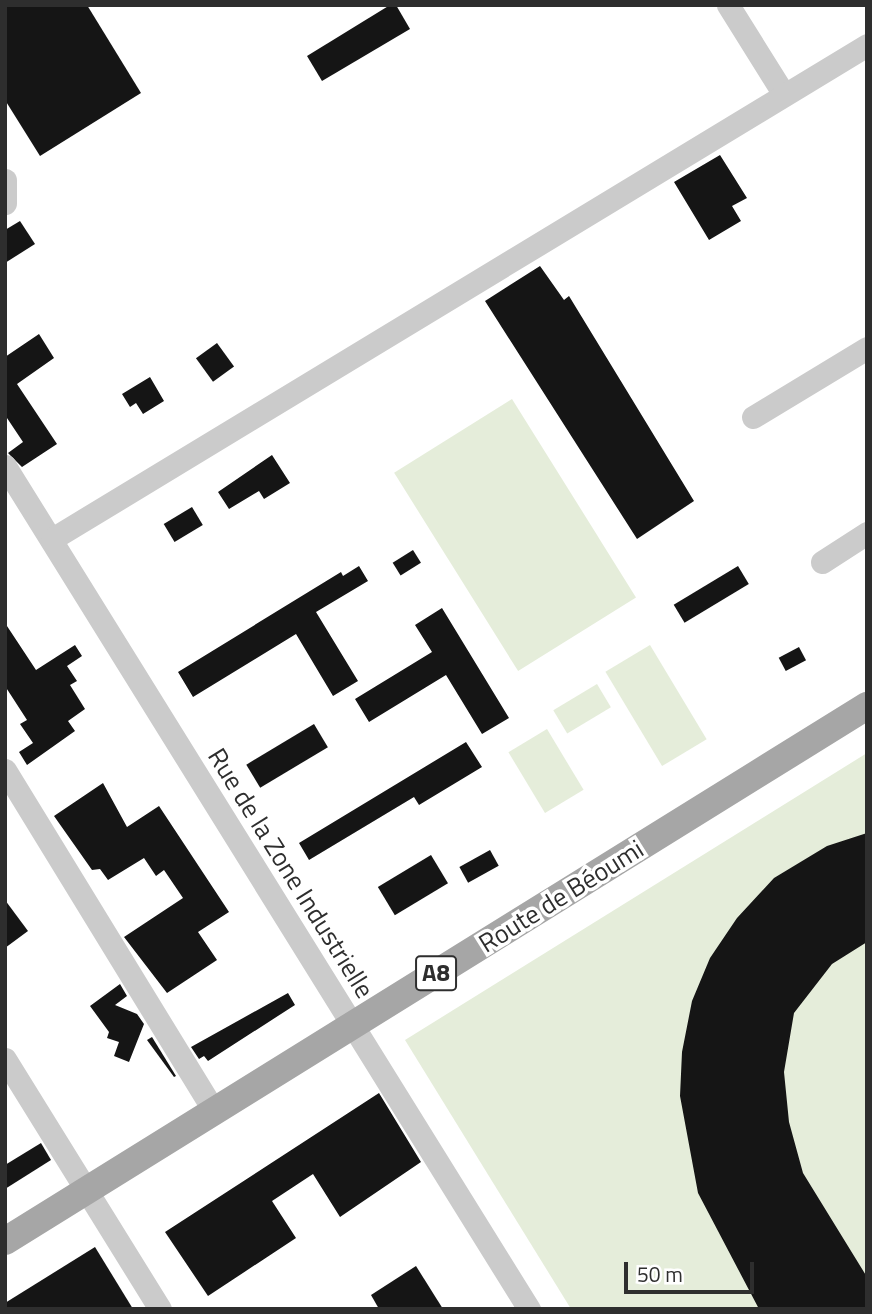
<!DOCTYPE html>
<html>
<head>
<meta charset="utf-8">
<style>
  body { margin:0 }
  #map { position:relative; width:872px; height:1314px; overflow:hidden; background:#fff; font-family:"Titillium Web",sans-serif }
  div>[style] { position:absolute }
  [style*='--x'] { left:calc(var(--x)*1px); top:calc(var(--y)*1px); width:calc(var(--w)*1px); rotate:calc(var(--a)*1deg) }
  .green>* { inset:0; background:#e5edda; transform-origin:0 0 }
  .building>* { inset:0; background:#151515; transform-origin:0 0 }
  .minor>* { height:23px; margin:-11.5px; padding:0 11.5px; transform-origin:11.5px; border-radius:11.5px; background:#cbcbcb }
  .major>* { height:28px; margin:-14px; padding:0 14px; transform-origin:14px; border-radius:14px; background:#a6a6a6 }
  span { translate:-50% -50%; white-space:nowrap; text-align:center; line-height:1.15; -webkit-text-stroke:7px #fff; paint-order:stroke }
  .shield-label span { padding:2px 5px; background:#fff; border:2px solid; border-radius:5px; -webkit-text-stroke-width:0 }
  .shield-label { font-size:24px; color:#2e2e2e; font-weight:700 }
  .street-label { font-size:26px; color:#2e2e2e }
  .frame { position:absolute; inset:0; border:7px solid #2e2e2e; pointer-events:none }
  .scale { position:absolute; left:624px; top:1262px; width:130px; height:32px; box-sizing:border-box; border:4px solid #2e2e2e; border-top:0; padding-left:9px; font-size:21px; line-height:24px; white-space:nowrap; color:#2e2e2e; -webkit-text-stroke:5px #fff; paint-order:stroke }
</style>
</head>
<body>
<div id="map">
  <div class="green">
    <i style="left:512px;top:399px;width:234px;height:139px;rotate:58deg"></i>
    <i style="left:650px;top:645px;width:110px;height:52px;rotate:59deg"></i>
    <i style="left:597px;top:684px;width:27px;height:51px;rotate:59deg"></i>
    <i style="left:547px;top:729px;width:71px;height:45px;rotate:59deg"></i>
    <i style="clip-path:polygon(867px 753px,867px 1309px,571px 1309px,405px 1040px)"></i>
  </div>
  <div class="building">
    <i style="clip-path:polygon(5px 5px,87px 5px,141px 93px,40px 156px,5px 100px)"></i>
    <i style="clip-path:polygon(390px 5px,396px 5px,410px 29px,322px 81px,307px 56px)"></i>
    <i style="clip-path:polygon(720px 155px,747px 198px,732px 206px,741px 221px,709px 240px,674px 182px)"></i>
    <i style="clip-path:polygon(20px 221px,35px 244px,5px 263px,5px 230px)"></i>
    <i style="clip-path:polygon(540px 266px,564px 300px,569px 296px,694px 501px,637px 539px,485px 301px)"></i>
    <i style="clip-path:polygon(39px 334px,54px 358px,17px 384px,57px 444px,22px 467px,8px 453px,23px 442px,5px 415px,5px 357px)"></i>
    <i style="left:217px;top:343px;width:29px;height:26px;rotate:54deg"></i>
    <i style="clip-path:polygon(150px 377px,164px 401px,143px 414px,136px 403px,130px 407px,122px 394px)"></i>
    <i style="clip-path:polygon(272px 455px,290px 483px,264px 499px,259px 491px,229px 509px,218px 492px)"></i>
    <i style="left:192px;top:507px;width:21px;height:33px;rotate:59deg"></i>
    <i style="left:413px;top:550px;width:15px;height:24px;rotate:58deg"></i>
    <i style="clip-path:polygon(359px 566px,368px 581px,316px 612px,358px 681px,333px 696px,296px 634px,193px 697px,178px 672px,341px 572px,343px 576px)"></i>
    <i style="left:738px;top:566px;width:21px;height:75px;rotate:59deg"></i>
    <i style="clip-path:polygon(442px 608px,509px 718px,482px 734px,446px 675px,369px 722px,355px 699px,432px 652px,415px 625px)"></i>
    <i style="clip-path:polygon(5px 623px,36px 670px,75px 645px,82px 656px,67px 666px,77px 681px,70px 685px,85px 709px,68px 721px,75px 731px,27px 765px,19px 752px,33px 743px,20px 724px,27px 720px,5px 686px)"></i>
    <i style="left:799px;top:647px;width:15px;height:23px;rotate:62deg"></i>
    <i style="left:314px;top:724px;width:27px;height:79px;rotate:59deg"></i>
    <i style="clip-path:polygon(466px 742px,482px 767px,419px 805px,414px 797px,309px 860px,299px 843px)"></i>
    <i style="clip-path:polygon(103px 783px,127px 827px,159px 806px,229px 912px,198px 932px,217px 960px,167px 993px,124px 937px,183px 898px,164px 870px,156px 876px,144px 858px,108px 880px,100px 869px,92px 870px,54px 816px)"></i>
    <i style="clip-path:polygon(867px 833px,867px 942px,832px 964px,794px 1013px,784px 1072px,789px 1122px,803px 1173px,867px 1277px,867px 1309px,759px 1309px,698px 1193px,680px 1096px,682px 1052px,692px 1001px,710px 958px,737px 918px,774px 878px,827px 846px)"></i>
    <i style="left:490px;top:850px;width:18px;height:35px;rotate:61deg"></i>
    <i style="left:431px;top:855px;width:33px;height:62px;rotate:59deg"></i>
    <i style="clip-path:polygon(5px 900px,28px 931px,5px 948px)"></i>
    <i style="clip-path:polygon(120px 984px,127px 996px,115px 1005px,137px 1014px,144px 1024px,129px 1062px,114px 1056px,119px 1042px,107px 1038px,109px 1032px,90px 1006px)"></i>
    <i style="clip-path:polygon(288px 993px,295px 1005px,208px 1061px,204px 1056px,199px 1059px,191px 1047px)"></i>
    <i style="clip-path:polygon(152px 1037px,176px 1076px,174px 1077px,147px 1040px)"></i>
    <i style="clip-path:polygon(379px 1093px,421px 1162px,340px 1217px,313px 1174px,272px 1201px,296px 1238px,208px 1296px,165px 1232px)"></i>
    <i style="clip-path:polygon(41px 1143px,51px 1160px,5px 1189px,5px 1165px)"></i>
    <i style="clip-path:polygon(95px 1247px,133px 1309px,5px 1309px,5px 1303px)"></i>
    <i style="clip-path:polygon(416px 1266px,443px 1309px,379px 1309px,371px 1295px)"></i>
  </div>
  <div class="minor">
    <i style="--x:728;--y:5;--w:104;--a:58"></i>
    <i style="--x:5;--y:180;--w:23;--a:90"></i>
    <i style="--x:753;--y:417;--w:133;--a:-31.2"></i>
    <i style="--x:5;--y:466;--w:993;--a:58.14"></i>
    <i style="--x:52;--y:539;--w:953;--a:-31.22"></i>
    <i style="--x:822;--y:562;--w:54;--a:-32.8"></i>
    <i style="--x:5;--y:770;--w:400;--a:58.5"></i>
    <i style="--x:5;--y:1059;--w:294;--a:58.2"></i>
  </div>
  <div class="major">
    <i style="--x:5;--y:1241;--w:1015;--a:-31.83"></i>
  </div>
  <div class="shield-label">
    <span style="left:436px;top:973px">A8</span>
  </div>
  <div class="street-label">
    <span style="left:291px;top:873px;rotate:58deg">Rue de la Zone Industrielle</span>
    <span style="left:561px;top:896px;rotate:-32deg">Route de Béoumi</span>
  </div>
  <div class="frame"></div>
  <div class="scale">50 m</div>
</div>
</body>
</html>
